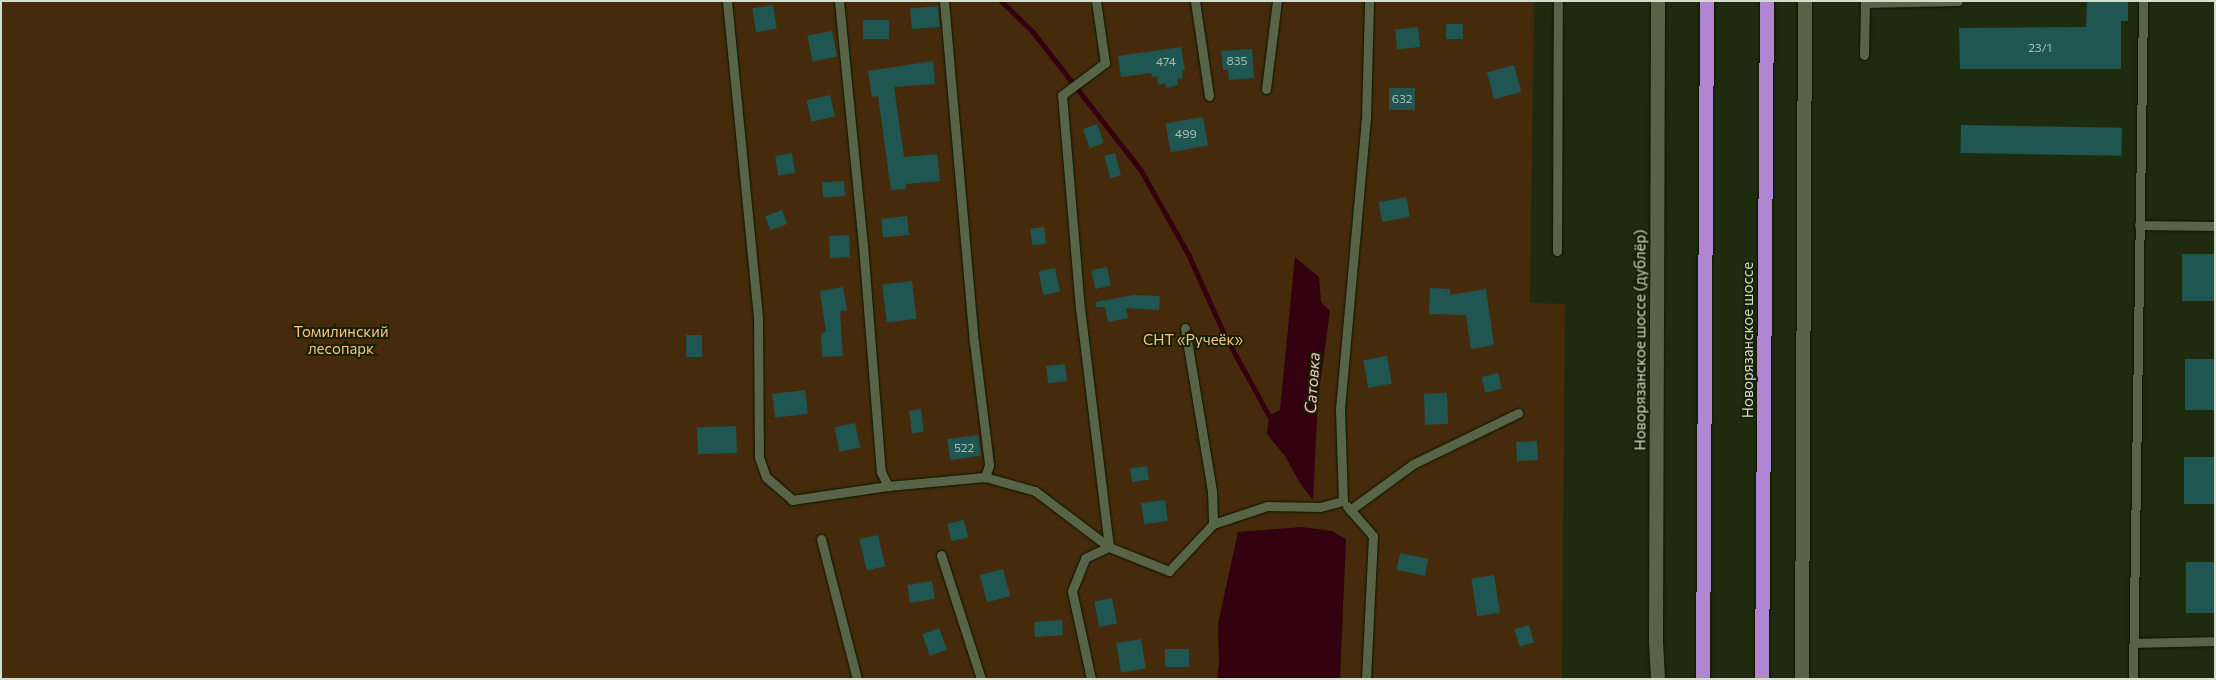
<!DOCTYPE html>
<html>
<head>
<meta charset="utf-8">
<style>
  body { margin:0 }
  #map { position:relative; width:2216px; height:680px; overflow:hidden; background:#1f2b0e; font-family:Commissioner,sans-serif }
  div>[style] { position:absolute }
  [style*='--x'] { left:calc(var(--x)*1px); top:calc(var(--y)*1px); width:calc(var(--w)*1px); rotate:calc(var(--a)*1deg) }
  .green>* { inset:0; background:#452b0b }
  .water>* { inset:0; background:#32000e }
  .stream>* { height:5px; margin:-2.5px; padding:0 2.5px; transform-origin:2.5px; border-radius:2.5px; background:#32000e }
  .building>* { inset:0; background:#1f5652; transform-origin:0 0 }
  .roads { filter:drop-shadow(0 0 1px #091300) drop-shadow(0 0 1px #091300) }
  .service>* { height:9px; margin:-4.5px; padding:0 4.5px; transform-origin:4.5px; border-radius:4.5px; background:#576546 }
  .minor>* { height:14px; margin:-7px; padding:0 7px; transform-origin:7px; border-radius:7px; background:#576546 }
  .tertiary>* { height:14px; margin:-7px; padding:0 7px; transform-origin:7px; border-radius:7px; background:#576546 }
  .trunk>* { height:14px; margin:-7px; padding:0 7px; transform-origin:7px; border-radius:7px; background:#b086d2 }
  span { translate:-50% -50%; white-space:nowrap; text-align:center; line-height:1.15; -webkit-text-stroke:4px #162104; paint-order:stroke }
  .number-label { font-size:12px; color:#a8bcae }
  .number-label span { -webkit-text-stroke-width:0 }
  .park-label { font-size:15px; color:#fdc283 }
  .street-label { font-size:15px; color:#d5decc }
  .water-label { font-size:16px; color:#ffc2cc; font-style:italic }
  .frame { position:absolute; inset:0; border:2px solid #d5decc; pointer-events:none }
</style>
</head>
<body>
<div id="map">
  <div class="green">
    <i style="clip-path:polygon(1px 1px,1534px 1px,1530px 303px,1565px 304px,1562px 679px,1px 679px)"></i>
  </div>
  <div class="water">
    <i style="clip-path:polygon(1295px 257px,1319px 277px,1321px 302px,1330px 311px,1318px 398px,1313px 500px,1300px 483px,1285px 456px,1267px 434px,1269px 416px,1280px 410px)"></i>
    <i style="clip-path:polygon(1302px 527px,1332px 531px,1346px 539px,1340px 679px,1217px 679px,1219px 664px,1218px 624px,1238px 532px)"></i>
  </div>
  <div class="stream">
    <i style="--x:1001;--y:1;--w:43;--a:44.1"></i>
    <i style="--x:1032;--y:31;--w:175;--a:52"></i>
    <i style="--x:1140;--y:169;--w:98;--a:60.5"></i>
    <i style="--x:1188;--y:254;--w:88;--a:65.8"></i>
    <i style="--x:1224;--y:334;--w:94;--a:61.2"></i>
  </div>
  <div class="building">
    <i style="clip-path:polygon(2087px 1px,2128px 1px,2128px 21px,2121px 21px,2121px 69px,1960px 69px,1959px 28px,2086px 27px)"></i>
    <i style="left:773px;top:5px;width:24px;height:21px;rotate:81deg"></i>
    <i style="left:938px;top:6px;width:21px;height:28px;rotate:85deg"></i>
    <i style="left:889px;top:20px;width:19px;height:26px;rotate:90deg"></i>
    <i style="left:1463px;top:24px;width:15px;height:17px;rotate:90deg"></i>
    <i style="left:1418px;top:27px;width:20px;height:23px;rotate:84deg"></i>
    <i style="left:832px;top:31px;width:26px;height:25px;rotate:79deg"></i>
    <i style="clip-path:polygon(1181px 47px,1185px 70px,1182px 71px,1183px 78px,1177px 79px,1178px 85px,1166px 88px,1165px 83px,1158px 85px,1157px 76px,1152px 77px,1151px 73px,1121px 77px,1118px 56px)"></i>
    <i style="clip-path:polygon(1252px 49px,1254px 78px,1229px 80px,1228px 70px,1223px 70px,1221px 51px)"></i>
    <i style="clip-path:polygon(933px 61px,935px 84px,894px 87px,904px 157px,937px 154px,940px 181px,906px 184px,906px 189px,891px 190px,878px 96px,872px 97px,868px 71px)"></i>
    <i style="left:1514px;top:65px;width:28px;height:28px;rotate:75deg"></i>
    <i style="left:1389px;top:88px;width:26px;height:22px"></i>
    <i style="left:830px;top:95px;width:22px;height:24px;rotate:77deg"></i>
    <i style="left:1203px;top:117px;width:29px;height:38px;rotate:80deg"></i>
    <i style="left:1097px;top:124px;width:20px;height:15px;rotate:70deg"></i>
    <i style="left:1961px;top:125px;width:161px;height:28px;rotate:1deg"></i>
    <i style="left:792px;top:153px;width:20px;height:17px;rotate:81deg"></i>
    <i style="left:1115px;top:153px;width:23px;height:11px;rotate:75deg"></i>
    <i style="left:844px;top:181px;width:15px;height:22px;rotate:86deg"></i>
    <i style="left:1406px;top:197px;width:20px;height:28px;rotate:79deg"></i>
    <i style="left:782px;top:210px;width:15px;height:18px;rotate:70deg"></i>
    <i style="left:907px;top:216px;width:19px;height:26px;rotate:84deg"></i>
    <i style="left:1044px;top:227px;width:17px;height:14px;rotate:83deg"></i>
    <i style="left:849px;top:235px;width:22px;height:20px;rotate:87deg"></i>
    <i style="left:2182px;top:254px;width:33px;height:47px"></i>
    <i style="left:1107px;top:267px;width:19px;height:16px;rotate:78deg"></i>
    <i style="left:1055px;top:268px;width:24px;height:17px;rotate:78deg"></i>
    <i style="left:912px;top:281px;width:38px;height:30px;rotate:83deg"></i>
    <i style="clip-path:polygon(843px 287px,847px 310px,840px 311px,843px 356px,822px 357px,821px 333px,826px 332px,820px 291px)"></i>
    <i style="clip-path:polygon(1430px 288px,1450px 289px,1450px 295px,1486px 289px,1494px 345px,1471px 349px,1466px 315px,1429px 314px)"></i>
    <i style="clip-path:polygon(1133px 295px,1160px 296px,1159px 310px,1126px 308px,1128px 318px,1108px 322px,1105px 307px,1096px 307px,1096px 302px)"></i>
    <i style="left:686px;top:335px;width:16px;height:22px"></i>
    <i style="left:1387px;top:356px;width:28px;height:24px;rotate:80deg"></i>
    <i style="left:2185px;top:359px;width:30px;height:51px"></i>
    <i style="left:1065px;top:364px;width:17px;height:19px;rotate:83deg"></i>
    <i style="left:1498px;top:373px;width:16px;height:17px;rotate:76deg"></i>
    <i style="left:805px;top:390px;width:24px;height:33px;rotate:83deg"></i>
    <i style="left:1447px;top:393px;width:31px;height:23px;rotate:88deg"></i>
    <i style="left:921px;top:409px;width:23px;height:12px;rotate:83deg"></i>
    <i style="left:855px;top:423px;width:25px;height:21px;rotate:78deg"></i>
    <i style="left:736px;top:426px;width:27px;height:39px;rotate:88deg"></i>
    <i style="left:978px;top:435px;width:21px;height:31px;rotate:82deg"></i>
    <i style="left:1537px;top:441px;width:19px;height:21px;rotate:87deg"></i>
    <i style="left:2184px;top:457px;width:31px;height:47px"></i>
    <i style="left:1147px;top:466px;width:14px;height:17px;rotate:82deg"></i>
    <i style="left:1165px;top:500px;width:21px;height:24px;rotate:82deg"></i>
    <i style="left:964px;top:520px;width:18px;height:17px;rotate:77deg"></i>
    <i style="left:878px;top:535px;width:32px;height:19px;rotate:77deg"></i>
    <i style="left:1400px;top:553px;width:29px;height:17px;rotate:12deg"></i>
    <i style="left:2186px;top:562px;width:29px;height:51px"></i>
    <i style="left:1003px;top:569px;width:28px;height:24px;rotate:75deg"></i>
    <i style="left:1494px;top:575px;width:38px;height:23px;rotate:81deg"></i>
    <i style="left:932px;top:581px;width:18px;height:25px;rotate:81deg"></i>
    <i style="left:1112px;top:598px;width:26px;height:18px;rotate:79deg"></i>
    <i style="left:1062px;top:620px;width:15px;height:28px;rotate:86deg"></i>
    <i style="left:1529px;top:625px;width:18px;height:15px;rotate:74deg"></i>
    <i style="left:939px;top:628px;width:23px;height:18px;rotate:70deg"></i>
    <i style="left:1141px;top:639px;width:30px;height:25px;rotate:81deg"></i>
    <i style="left:1165px;top:649px;width:24px;height:18px"></i>
  </div>
  <div class="roads">
    <div class="service">
      <i style="--x:727;--y:1;--w:319;--a:84.4"></i>
      <i style="--x:758;--y:318;--w:139;--a:89.6"></i>
      <i style="--x:759;--y:457;--w:21;--a:71"></i>
      <i style="--x:766;--y:477;--w:35;--a:41"></i>
      <i style="--x:792;--y:500;--w:97;--a:-8.3"></i>
      <i style="--x:839;--y:1;--w:245;--a:84.4"></i>
      <i style="--x:863;--y:245;--w:228;--a:85.5"></i>
      <i style="--x:881;--y:472;--w:16;--a:63"></i>
      <i style="--x:888;--y:486;--w:97;--a:-5.3"></i>
      <i style="--x:985;--y:477;--w:52;--a:15.6"></i>
      <i style="--x:1035;--y:491;--w:93;--a:37.1"></i>
      <i style="--x:1109;--y:547;--w:240;--a:-96.9"></i>
      <i style="--x:1080;--y:309;--w:215;--a:-94.8"></i>
      <i style="--x:1062;--y:95;--w:54;--a:-36.7"></i>
      <i style="--x:1105;--y:63;--w:63;--a:-98.3"></i>
      <i style="--x:944;--y:1;--w:342;--a:85"></i>
      <i style="--x:974;--y:342;--w:124;--a:83"></i>
      <i style="--x:989;--y:465;--w:13;--a:108"></i>
      <i style="--x:1195;--y:1;--w:96;--a:81.6"></i>
      <i style="--x:1865;--y:3;--w:93;--a:-1.2"></i>
      <i style="--x:1864;--y:55;--w:54;--a:-88.9"></i>
      <i style="--x:1266;--y:89;--w:89;--a:-82.9"></i>
      <i style="--x:2139;--y:225;--w:76;--a:0.8"></i>
      <i style="--x:1557;--y:251;--w:250;--a:-89.8"></i>
      <i style="--x:1185;--y:328;--w:165;--a:80.6"></i>
      <i style="--x:1212;--y:491;--w:33;--a:88"></i>
      <i style="--x:1347;--y:506;--w:40;--a:49"></i>
      <i style="--x:1373;--y:536;--w:143;--a:92.8"></i>
      <i style="--x:1350;--y:510;--w:78;--a:-36.1"></i>
      <i style="--x:1413;--y:464;--w:117;--a:-25.9"></i>
      <i style="--x:821;--y:539;--w:145;--a:75.6"></i>
      <i style="--x:941;--y:555;--w:130;--a:72.1"></i>
      <i style="--x:2134;--y:643;--w:81;--a:-1.4"></i>
      <i style="--x:1091;--y:679;--w:90;--a:-102.2"></i>
      <i style="--x:1072;--y:591;--w:35;--a:-68"></i>
      <i style="--x:1085;--y:558;--w:26;--a:-25"></i>
      <i style="--x:1109;--y:547;--w:65;--a:21.8"></i>
      <i style="--x:1169;--y:571;--w:64;--a:-46.9"></i>
      <i style="--x:1213;--y:524;--w:57;--a:-18.4"></i>
      <i style="--x:1267;--y:506;--w:53;--a:1.1"></i>
      <i style="--x:1320;--y:507;--w:24;--a:-15"></i>
      <i style="--x:1343;--y:501;--w:92;--a:-91.9"></i>
      <i style="--x:1340;--y:409;--w:292;--a:-84.9"></i>
      <i style="--x:1366;--y:118;--w:117;--a:-88.5"></i>
      <i style="--x:2133;--y:679;--w:678;--a:-89.15"></i>
    </div>
    <div class="minor">
      <i style="--x:1658;--y:679;--w:35;--a:-93"></i>
      <i style="--x:1656;--y:644;--w:643;--a:-89.82"></i>
    </div>
    <div class="tertiary">
      <i style="--x:1802;--y:679;--w:678;--a:-89.75"></i>
    </div>
    <div class="trunk">
      <i style="--x:1703;--y:679;--w:678;--a:-89.66"></i>
      <i style="--x:1762;--y:679;--w:678;--a:-89.58"></i>
    </div>
  </div>
  <div class="number-label">
    <span style="left:2040px;top:48px">23/1</span>
    <span style="left:1237px;top:61px">835</span>
    <span style="left:1166px;top:62px">474</span>
    <span style="left:1402px;top:99px">632</span>
    <span style="left:1186px;top:134px">499</span>
    <span style="left:964px;top:448px">522</span>
  </div>
  <div class="park-label">
    <span style="left:341px;top:340px">Томилинский<br>лесопарк</span>
    <span style="left:1193px;top:340px">СНТ «Ручеёк»</span>
  </div>
  <div class="street-label">
    <span style="left:1640px;top:340px;rotate:-90deg">Новорязанское шоссе (дублёр)</span>
    <span style="left:1748px;top:340px;rotate:-90deg">Новорязанское шоссе</span>
  </div>
  <div class="water-label">
    <span style="left:1312px;top:383px;rotate:-86deg">Сатовка</span>
  </div>
  <div class="frame"></div>
</div>
</body>
</html>
